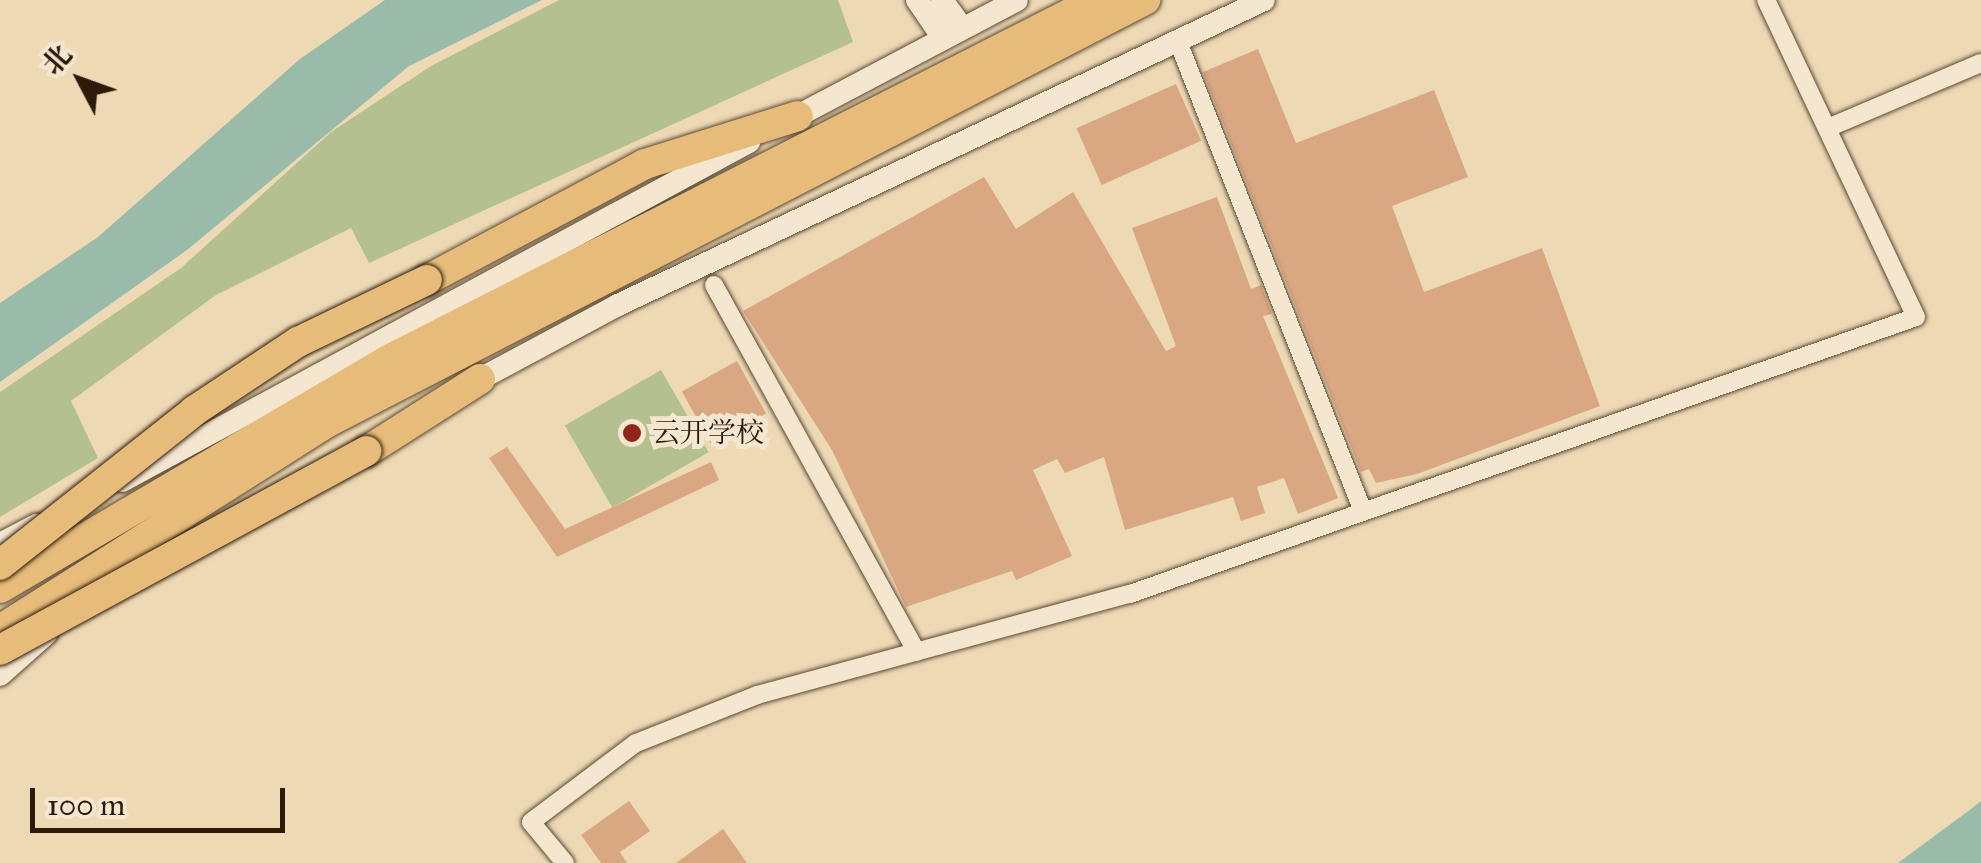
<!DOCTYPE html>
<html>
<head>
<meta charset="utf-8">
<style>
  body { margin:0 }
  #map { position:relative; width:1981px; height:863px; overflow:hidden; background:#eed9b5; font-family:"IM FELL Great Primer","Noto Serif SC",serif }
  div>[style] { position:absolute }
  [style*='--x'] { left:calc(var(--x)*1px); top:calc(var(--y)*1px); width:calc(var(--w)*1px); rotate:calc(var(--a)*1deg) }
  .green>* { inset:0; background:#b5c090; transform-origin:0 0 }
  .water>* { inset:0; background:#9abaaa }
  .building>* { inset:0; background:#d9a781; transform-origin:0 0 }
  .roads { filter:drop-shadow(0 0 2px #5d4a34) drop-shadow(0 0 2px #5d4a34) }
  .street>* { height:18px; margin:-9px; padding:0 9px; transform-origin:9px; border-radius:9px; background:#f4e6cf }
  .secondary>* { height:22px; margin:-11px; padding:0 11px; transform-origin:11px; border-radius:11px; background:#f4e6cf }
  .highway>* { height:30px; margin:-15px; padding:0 15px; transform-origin:15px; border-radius:15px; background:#e7bc7a }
  .bridges { filter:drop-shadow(0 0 2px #2d1a09) drop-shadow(0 0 2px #2d1a09) }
  .highway-bridge>* { height:30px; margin:-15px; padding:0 15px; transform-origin:15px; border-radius:15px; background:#e7bc7a }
  .dots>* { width:28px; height:28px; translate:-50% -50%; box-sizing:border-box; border:5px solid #f4e6cf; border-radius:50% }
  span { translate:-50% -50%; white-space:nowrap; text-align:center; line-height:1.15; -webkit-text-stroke:10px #f4e6cf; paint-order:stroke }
  .poi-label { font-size:28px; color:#2d1a09 }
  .left { translate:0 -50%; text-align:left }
  .north { position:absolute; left:30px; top:30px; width:100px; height:100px; -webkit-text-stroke:8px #f4e6cf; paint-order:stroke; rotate:311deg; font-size:28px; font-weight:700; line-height:40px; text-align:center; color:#2d1a09 }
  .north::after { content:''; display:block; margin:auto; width:35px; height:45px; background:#2d1a09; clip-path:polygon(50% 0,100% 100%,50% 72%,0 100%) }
  .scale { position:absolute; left:30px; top:788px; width:255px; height:45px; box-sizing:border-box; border:5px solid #2d1a09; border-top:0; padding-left:12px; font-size:30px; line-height:35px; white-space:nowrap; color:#2d1a09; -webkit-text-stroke:8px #f4e6cf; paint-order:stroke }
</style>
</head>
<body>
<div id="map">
  <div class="green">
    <i style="clip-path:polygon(559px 0,838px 0,853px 42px,369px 263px,351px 228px,216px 295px,71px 401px,98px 458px,0 517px,0 392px,181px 268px,331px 132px,431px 66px)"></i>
    <i style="left:661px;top:370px;width:95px;height:111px;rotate:60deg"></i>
  </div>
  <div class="water">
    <i style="clip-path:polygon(385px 0,542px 0,409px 66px,187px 250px,0 382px,0 303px,98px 237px,300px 59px)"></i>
    <i style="clip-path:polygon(1981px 801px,1981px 863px,1898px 863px,1971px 809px)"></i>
  </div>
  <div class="building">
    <i style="clip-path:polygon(1258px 49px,1296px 143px,1434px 90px,1468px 177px,1392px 206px,1424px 292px,1542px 248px,1600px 406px,1417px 474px,1376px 483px,1369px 469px,1361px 472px,1203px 72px)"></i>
    <i style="left:1176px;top:84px;width:62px;height:109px;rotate:66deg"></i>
    <i style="clip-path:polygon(984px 177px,1016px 229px,1073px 192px,1166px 351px,1176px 346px,1132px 228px,1217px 197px,1251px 289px,1261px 285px,1272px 314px,1263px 316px,1338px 498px,1298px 514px,1284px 478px,1257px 487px,1265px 513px,1241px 521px,1233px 497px,1125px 530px,1104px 457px,1065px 473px,1057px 459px,1033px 470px,1072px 556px,1016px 580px,1012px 571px,906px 607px,832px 450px,743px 311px)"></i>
    <i style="left:737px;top:361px;width:60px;height:63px;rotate:61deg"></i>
    <i style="clip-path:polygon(507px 447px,565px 529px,711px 462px,719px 480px,557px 557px,489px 458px)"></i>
    <i style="clip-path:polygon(629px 801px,650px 831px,620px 852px,627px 863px,601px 863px,581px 835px)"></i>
    <i style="clip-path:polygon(723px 829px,747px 863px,676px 863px)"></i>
  </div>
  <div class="roads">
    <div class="street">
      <i style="--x:1177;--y:39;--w:505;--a:68.51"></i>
      <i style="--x:1830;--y:127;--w:164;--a:-23"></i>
      <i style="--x:714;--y:285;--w:419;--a:61.1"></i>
      <i style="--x:565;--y:863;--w:53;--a:-129.7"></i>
      <i style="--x:531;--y:822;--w:131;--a:-37"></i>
      <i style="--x:636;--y:743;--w:130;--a:-21.6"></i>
      <i style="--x:757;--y:695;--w:386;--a:-15.2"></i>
      <i style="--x:1130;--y:594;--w:833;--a:-19.41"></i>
      <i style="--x:1916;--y:317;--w:351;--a:-115.3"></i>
    </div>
    <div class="secondary">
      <i style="--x:917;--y:0;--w:46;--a:55.6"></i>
      <i style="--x:942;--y:0;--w:34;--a:54"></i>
      <i style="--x:786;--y:122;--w:261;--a:-27.8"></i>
      <i style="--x:465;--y:387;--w:174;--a:-28.2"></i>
      <i style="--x:618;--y:305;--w:714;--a:-25.27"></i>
      <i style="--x:122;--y:481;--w:713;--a:-28.4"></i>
      <i style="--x:0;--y:544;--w:41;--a:-27.8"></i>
      <i style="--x:0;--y:675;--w:62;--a:-41.7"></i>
    </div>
    <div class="highway">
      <i style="--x:427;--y:280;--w:247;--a:-28"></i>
      <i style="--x:645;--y:164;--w:160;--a:-17.4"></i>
      <i style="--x:367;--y:451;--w:134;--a:-32.5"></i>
      <i style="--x:0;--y:588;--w:450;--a:-30.4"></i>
      <i style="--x:388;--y:360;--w:795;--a:-26.92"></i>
      <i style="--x:0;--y:630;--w:388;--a:-32.4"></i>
      <i style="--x:328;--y:422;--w:920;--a:-27.32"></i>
    </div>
  </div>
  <div class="bridges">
    <div class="highway-bridge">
      <i style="--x:0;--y:565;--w:248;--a:-38.4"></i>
      <i style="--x:194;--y:411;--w:125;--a:-33.6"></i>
      <i style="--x:298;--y:342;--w:143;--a:-25.7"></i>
      <i style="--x:0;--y:650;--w:417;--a:-28.5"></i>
    </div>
  </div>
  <div class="dots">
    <i style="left:632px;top:433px;background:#8f2418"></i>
  </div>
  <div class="poi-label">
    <span class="left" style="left:652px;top:433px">云开学校</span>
  </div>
  <div class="north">北</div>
  <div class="scale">100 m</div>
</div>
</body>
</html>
